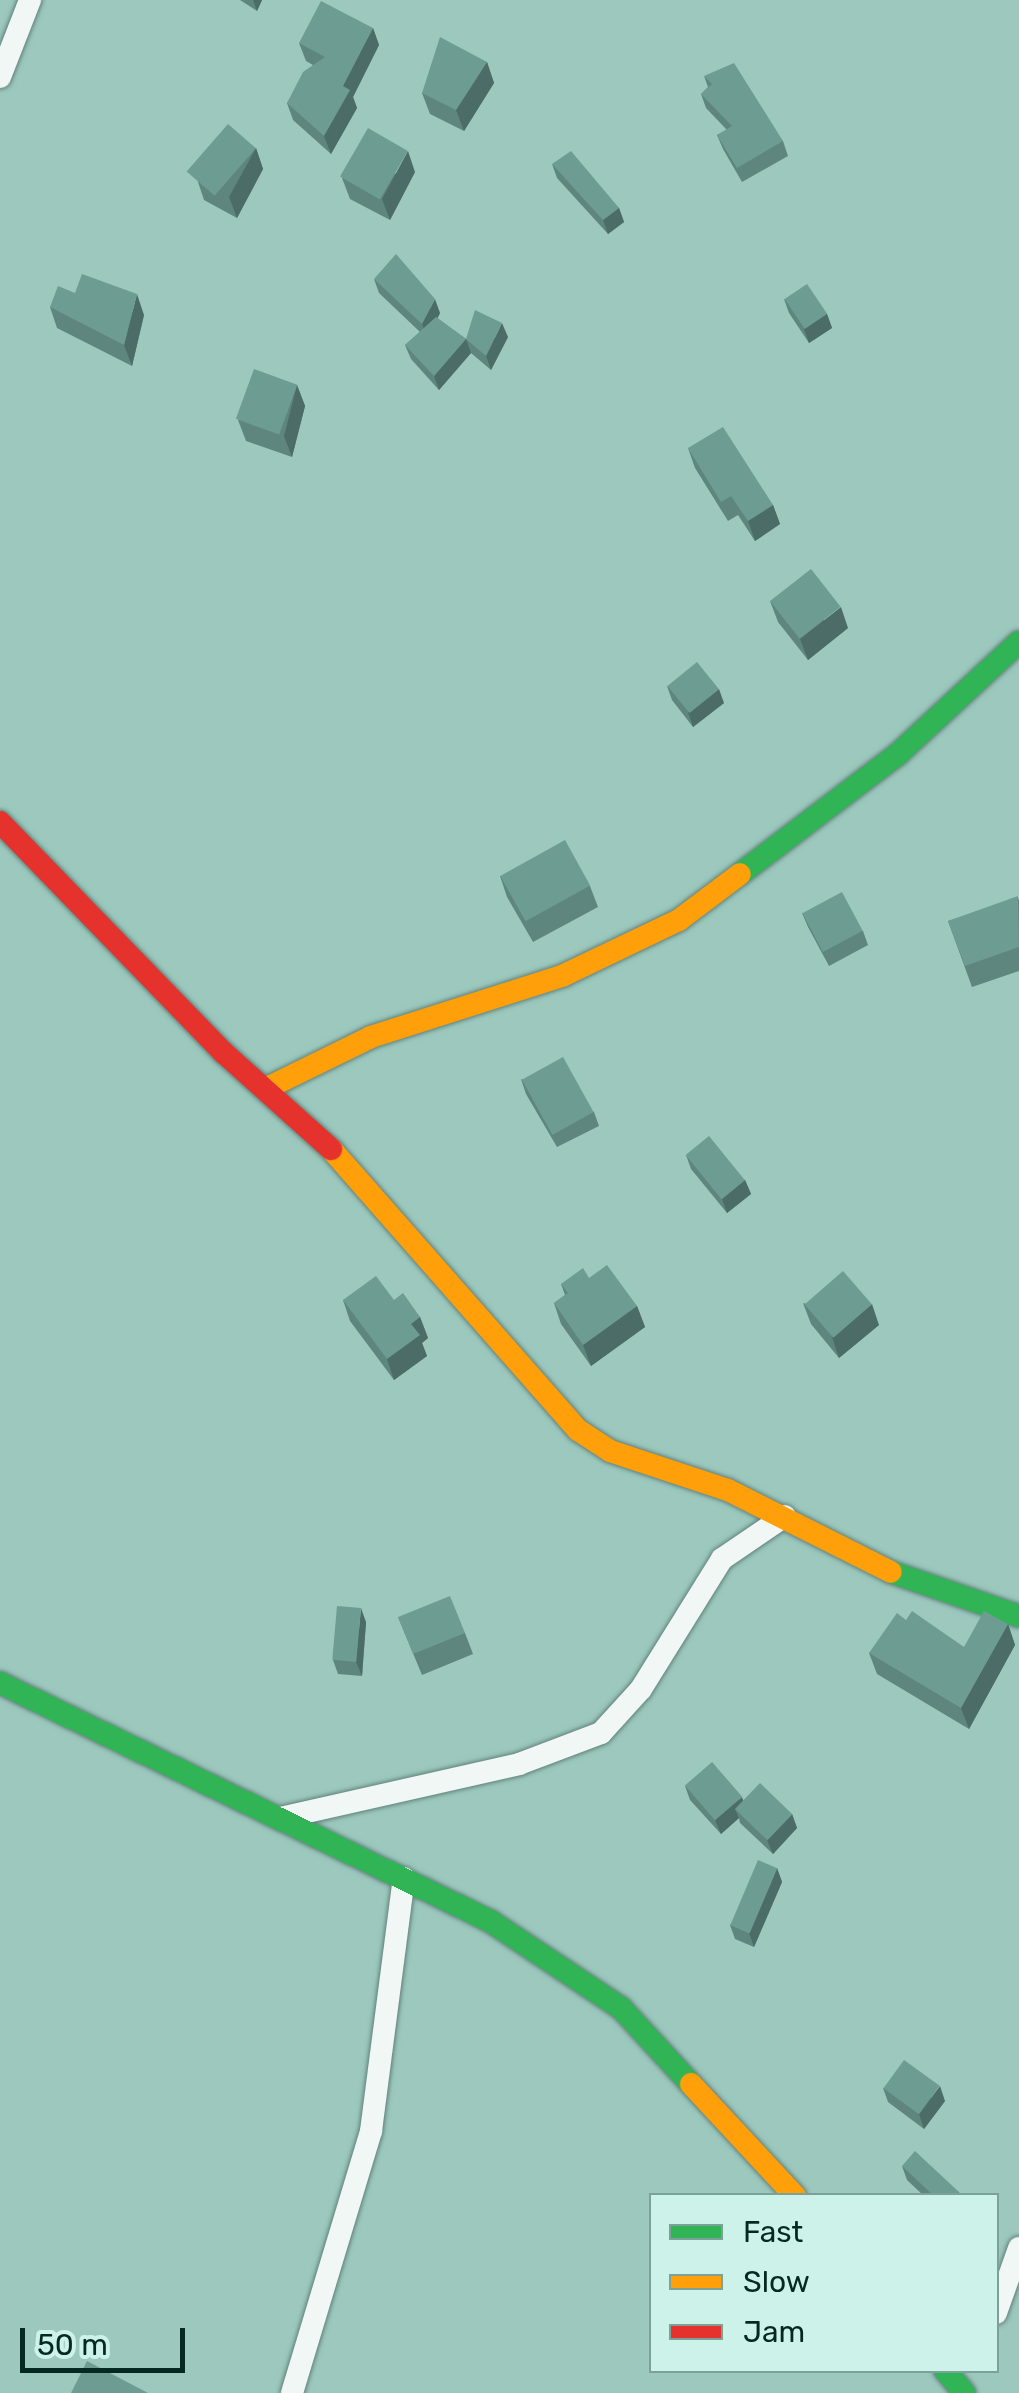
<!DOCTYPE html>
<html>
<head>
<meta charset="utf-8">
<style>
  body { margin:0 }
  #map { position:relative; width:1019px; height:2393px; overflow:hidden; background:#9cc8be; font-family:Rubik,sans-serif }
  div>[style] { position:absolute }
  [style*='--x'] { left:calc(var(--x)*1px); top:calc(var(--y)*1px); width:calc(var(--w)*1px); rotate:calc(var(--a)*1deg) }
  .roads { filter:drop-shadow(0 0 2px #61827b) drop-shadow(0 0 2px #61827b) }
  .street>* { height:22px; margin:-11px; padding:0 11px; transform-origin:11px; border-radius:11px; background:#f0f7f5 }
  .fast>* { height:22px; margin:-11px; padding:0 11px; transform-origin:11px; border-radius:11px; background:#30b455 }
  .slow>* { height:22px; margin:-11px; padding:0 11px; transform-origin:11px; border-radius:11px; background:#ff9f0a }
  .jam>* { height:22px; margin:-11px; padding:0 11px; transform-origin:11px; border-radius:11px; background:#e5322d }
  .wall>* { inset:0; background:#5e867e }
  .shaded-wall>* { inset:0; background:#4c6d67 }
  .building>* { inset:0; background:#6d9c93; transform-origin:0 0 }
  span { translate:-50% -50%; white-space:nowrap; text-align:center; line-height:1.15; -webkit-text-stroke:8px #ccf2e9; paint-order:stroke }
  .legend { position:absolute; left:649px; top:2193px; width:350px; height:180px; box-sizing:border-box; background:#ccf2e9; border:2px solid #7ca199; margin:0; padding:12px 18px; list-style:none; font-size:30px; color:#052822 }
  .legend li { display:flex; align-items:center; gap:20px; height:50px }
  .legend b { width:50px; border:2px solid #7ca199 }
  .scale { position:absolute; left:20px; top:2328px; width:165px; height:45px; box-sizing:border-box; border:5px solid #052822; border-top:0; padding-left:12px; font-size:30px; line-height:35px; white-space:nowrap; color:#052822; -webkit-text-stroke:8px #ccf2e9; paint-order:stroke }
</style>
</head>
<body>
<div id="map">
  <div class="roads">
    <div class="street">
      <i style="--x:0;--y:77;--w:83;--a:-68.7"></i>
      <i style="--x:280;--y:1818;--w:245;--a:-12.7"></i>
      <i style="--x:519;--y:1764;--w:88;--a:-20.7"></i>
      <i style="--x:601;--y:1733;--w:59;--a:-47.7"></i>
      <i style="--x:641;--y:1689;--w:153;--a:-58.1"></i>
      <i style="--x:722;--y:1559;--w:76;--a:-34.3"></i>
      <i style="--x:996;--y:2313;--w:69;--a:-70.5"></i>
      <i style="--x:292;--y:2393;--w:274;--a:-73.2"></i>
      <i style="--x:371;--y:2131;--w:255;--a:-82.6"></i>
    </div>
    <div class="fast">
      <i style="--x:740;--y:874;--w:197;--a:-37.2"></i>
      <i style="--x:897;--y:755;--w:166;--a:-42.8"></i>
      <i style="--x:891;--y:1572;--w:135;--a:19"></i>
      <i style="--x:0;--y:1683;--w:545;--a:25.91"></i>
      <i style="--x:490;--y:1921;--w:157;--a:33.6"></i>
      <i style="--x:621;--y:2008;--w:103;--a:47.4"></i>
      <i style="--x:945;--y:2370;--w:30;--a:50"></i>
    </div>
    <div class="slow">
      <i style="--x:265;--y:1089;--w:118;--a:-26.1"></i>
      <i style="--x:371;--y:1037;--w:201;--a:-17.7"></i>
      <i style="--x:562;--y:976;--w:130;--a:-25.6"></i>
      <i style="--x:679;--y:920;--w:76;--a:-37"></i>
      <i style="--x:331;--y:1149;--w:374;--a:48.7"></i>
      <i style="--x:578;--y:1430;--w:38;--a:33"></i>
      <i style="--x:610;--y:1451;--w:124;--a:18.3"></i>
      <i style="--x:728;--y:1490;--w:182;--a:26.7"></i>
      <i style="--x:691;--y:2084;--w:153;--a:47.1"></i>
    </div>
    <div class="jam">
      <i style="--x:0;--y:822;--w:322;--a:45.9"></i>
      <i style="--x:224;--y:1053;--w:144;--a:41.9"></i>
    </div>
  </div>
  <div class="wall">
    <i style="clip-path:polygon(240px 0,262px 0,257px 11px)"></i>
    <i style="clip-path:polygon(373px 28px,379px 45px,353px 97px,357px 108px,331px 154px,293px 120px,287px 103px,313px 65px,306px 61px,299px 43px)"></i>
    <i style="clip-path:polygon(487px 62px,494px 83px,464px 131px,430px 114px,422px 93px)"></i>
    <i style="clip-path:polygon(704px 76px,783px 141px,788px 156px,742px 182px,723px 149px,717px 135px,727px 130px,706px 108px,701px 94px,708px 87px)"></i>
    <i style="clip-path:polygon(256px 148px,263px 169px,237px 218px,204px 200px,197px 179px)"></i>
    <i style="clip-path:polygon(552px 164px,619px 208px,624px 222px,608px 234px,557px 178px)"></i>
    <i style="clip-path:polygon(415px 172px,390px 220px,350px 199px,342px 178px)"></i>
    <i style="clip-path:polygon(374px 279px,440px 313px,437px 318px,466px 339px,508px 337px,491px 370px,471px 353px,439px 390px,411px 359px,405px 345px,420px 332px,379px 293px)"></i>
    <i style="clip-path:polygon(75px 293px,144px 315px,132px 366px,57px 328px,50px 307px)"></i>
    <i style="clip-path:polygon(784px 299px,827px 314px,832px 328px,809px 343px,789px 313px)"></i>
    <i style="clip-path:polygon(297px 385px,305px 406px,292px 457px,246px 441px,238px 420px)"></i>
    <i style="clip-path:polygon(688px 448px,773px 505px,780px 524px,755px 541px,738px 515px,728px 521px,695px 468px)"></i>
    <i style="clip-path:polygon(770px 601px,848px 628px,808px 660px,778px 622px)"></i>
    <i style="clip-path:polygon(667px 686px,724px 703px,693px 727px,672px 700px)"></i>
    <i style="clip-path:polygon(500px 876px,590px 886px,598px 907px,533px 942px,507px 897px)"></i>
    <i style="clip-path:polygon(1019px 899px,1019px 971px,972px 987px,948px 921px)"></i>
    <i style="clip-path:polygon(802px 913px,863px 931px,868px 945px,829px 966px,808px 927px)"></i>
    <i style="clip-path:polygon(521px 1079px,594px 1112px,599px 1126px,557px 1147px,526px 1094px)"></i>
    <i style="clip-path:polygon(686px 1155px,745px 1180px,751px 1194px,727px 1213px,691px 1169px)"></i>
    <i style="clip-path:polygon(589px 1278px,637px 1306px,645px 1327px,591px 1366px,561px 1324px,554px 1303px,565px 1295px,561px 1284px)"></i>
    <i style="clip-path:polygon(343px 1300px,394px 1300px,420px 1317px,428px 1338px,422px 1343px,427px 1356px,394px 1380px,350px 1321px)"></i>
    <i style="clip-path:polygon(803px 1303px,879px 1325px,839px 1358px,811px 1324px)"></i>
    <i style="clip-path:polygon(398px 1617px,465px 1633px,473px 1654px,422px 1675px)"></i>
    <i style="clip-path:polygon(906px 1620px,964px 1647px,1008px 1624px,1015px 1645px,969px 1729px,877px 1674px,869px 1653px)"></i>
    <i style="clip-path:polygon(366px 1622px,362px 1676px,338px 1674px,333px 1660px)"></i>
    <i style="clip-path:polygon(685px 1786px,792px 1814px,797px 1828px,773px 1854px,740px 1823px,739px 1818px,721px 1834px,690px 1800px)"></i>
    <i style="clip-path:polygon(777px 1868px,782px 1882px,754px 1947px,735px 1939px,730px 1925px)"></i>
    <i style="clip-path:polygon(883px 2088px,945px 2101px,924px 2129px,888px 2102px)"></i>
    <i style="clip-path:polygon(902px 2166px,959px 2192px,961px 2196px,924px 2196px,907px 2180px)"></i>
  </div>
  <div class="shaded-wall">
    <i style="clip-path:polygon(253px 0,262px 0,257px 11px)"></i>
    <i style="clip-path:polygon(373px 28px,379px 45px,353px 97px,357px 108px,331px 154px,324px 136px,343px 86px)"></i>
    <i style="clip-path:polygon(487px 62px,494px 83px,464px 131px,456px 110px)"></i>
    <i style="clip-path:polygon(256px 148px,263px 169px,237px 218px,229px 197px)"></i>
    <i style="clip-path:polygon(408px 151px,415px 172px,390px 220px,382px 199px)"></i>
    <i style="clip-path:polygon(619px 208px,624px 222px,608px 234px,603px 220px)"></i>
    <i style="clip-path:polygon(137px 294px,144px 315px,132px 366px,124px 345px)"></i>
    <i style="clip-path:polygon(435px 299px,440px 313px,428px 339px,422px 324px)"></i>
    <i style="clip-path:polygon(827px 314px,832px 328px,809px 343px,804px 329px)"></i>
    <i style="clip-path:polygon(502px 323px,508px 337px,491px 370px,486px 356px)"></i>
    <i style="clip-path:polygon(466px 339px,471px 353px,439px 390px,434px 376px)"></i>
    <i style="clip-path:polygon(297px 385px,305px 406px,292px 457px,284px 436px)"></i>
    <i style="clip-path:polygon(773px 505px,780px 524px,755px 541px,748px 521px)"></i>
    <i style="clip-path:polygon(841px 607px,848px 628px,808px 660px,800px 639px)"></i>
    <i style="clip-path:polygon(719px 689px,724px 703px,693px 727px,688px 712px)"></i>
    <i style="clip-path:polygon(745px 1180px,751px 1194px,727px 1213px,722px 1199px)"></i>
    <i style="clip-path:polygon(872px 1304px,879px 1325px,839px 1358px,832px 1337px)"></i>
    <i style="clip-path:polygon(637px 1306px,645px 1327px,591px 1366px,583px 1345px)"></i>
    <i style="clip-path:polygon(420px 1317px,428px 1338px,422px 1343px,427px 1356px,394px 1380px,387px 1359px,411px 1324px)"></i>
    <i style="clip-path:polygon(361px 1608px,366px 1622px,362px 1676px,356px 1662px)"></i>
    <i style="clip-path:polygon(1008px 1624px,1015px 1645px,969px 1729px,961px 1708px)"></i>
    <i style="clip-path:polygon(742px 1797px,747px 1811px,735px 1809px,739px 1818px,721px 1834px,715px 1820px)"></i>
    <i style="clip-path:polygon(792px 1814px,797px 1828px,773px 1854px,767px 1840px)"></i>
    <i style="clip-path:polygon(777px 1868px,782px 1882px,754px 1947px,749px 1933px)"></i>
    <i style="clip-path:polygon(940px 2086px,945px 2101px,924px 2129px,919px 2114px)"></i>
  </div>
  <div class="building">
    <i style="clip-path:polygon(321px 1px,373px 28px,343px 86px,350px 90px,324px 136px,287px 103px,303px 72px,325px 57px,299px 43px)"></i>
    <i style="clip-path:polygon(440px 37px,487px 62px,456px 110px,422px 93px)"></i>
    <i style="clip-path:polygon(734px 63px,783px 141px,737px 168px,717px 135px,732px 126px,701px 94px,712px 84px,704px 76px)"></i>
    <i style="left:228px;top:124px;width:37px;height:63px;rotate:41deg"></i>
    <i style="left:368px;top:128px;width:46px;height:56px;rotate:30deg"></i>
    <i style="clip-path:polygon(571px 151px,619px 208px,603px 220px,552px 164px)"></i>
    <i style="clip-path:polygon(396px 254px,435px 299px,422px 324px,374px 279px)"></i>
    <i style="clip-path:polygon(82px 274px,137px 294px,124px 345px,50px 307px,58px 286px,75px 293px)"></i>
    <i style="left:807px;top:284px;width:36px;height:27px;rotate:56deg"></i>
    <i style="clip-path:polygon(475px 310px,502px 323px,486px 356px,466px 339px)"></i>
    <i style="clip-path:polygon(436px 317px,466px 339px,434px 376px,405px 345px)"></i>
    <i style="left:254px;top:369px;width:46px;height:53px;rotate:20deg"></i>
    <i style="clip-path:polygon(723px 427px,773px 505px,748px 521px,731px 496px,721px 502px,688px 448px)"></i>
    <i style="left:811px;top:569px;width:48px;height:52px;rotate:52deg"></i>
    <i style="left:697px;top:662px;width:35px;height:38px;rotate:51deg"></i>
    <i style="left:565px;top:840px;width:52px;height:74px;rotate:61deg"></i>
    <i style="left:842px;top:892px;width:44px;height:45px;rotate:62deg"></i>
    <i style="clip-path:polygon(1018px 896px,1019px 947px,965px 966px,948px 921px)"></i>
    <i style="left:563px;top:1057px;width:63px;height:47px;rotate:61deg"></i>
    <i style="left:709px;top:1136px;width:57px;height:30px;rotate:51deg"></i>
    <i style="clip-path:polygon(607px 1265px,637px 1306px,583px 1345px,554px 1303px,568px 1293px,561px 1284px,583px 1268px,589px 1278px)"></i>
    <i style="left:843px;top:1271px;width:44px;height:51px;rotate:49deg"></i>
    <i style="clip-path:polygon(376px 1276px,394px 1300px,403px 1293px,420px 1317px,411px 1324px,420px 1335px,387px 1359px,343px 1300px)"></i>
    <i style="left:450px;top:1596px;width:40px;height:56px;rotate:68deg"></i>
    <i style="left:337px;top:1606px;width:24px;height:54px;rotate:5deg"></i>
    <i style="clip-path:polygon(912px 1611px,964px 1647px,984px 1611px,1008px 1624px,961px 1708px,869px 1653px,897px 1613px,906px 1620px)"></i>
    <i style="left:712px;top:1762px;width:46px;height:36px;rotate:49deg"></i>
    <i style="left:760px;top:1783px;width:45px;height:36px;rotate:44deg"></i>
    <i style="left:758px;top:1860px;width:21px;height:71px;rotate:23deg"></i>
    <i style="left:904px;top:2060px;width:44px;height:35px;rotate:36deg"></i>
    <i style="clip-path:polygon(915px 2151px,959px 2192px,956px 2196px,934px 2196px,902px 2166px)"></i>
    <i style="clip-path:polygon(87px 2361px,148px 2393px,71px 2393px)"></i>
  </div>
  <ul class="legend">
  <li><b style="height:12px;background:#30b455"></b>Fast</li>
  <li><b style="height:12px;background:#ff9f0a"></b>Slow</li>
  <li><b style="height:12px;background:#e5322d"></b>Jam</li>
  </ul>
  <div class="scale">50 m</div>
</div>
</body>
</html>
